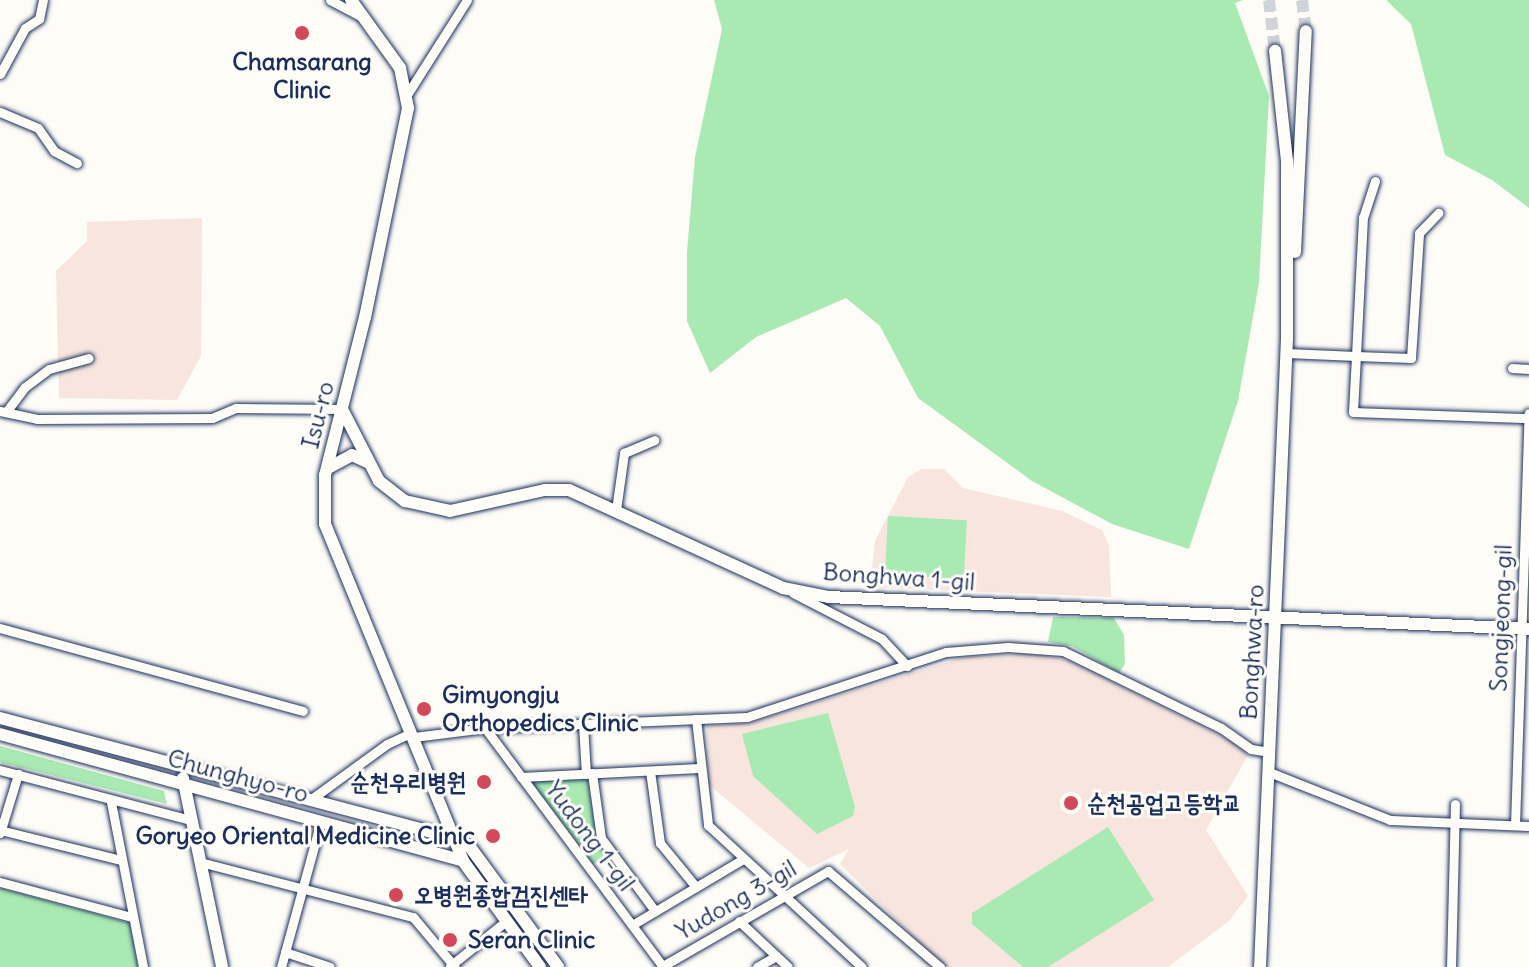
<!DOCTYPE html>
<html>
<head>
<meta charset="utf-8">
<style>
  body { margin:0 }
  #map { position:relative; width:1529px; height:967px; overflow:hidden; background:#fdfcf7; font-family:Delius,"Poor Story",sans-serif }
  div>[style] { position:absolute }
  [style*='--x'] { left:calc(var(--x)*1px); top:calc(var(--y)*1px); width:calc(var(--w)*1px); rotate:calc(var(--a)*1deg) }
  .built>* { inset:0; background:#f7e5de }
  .green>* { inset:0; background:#a9e9b2; transform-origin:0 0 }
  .secondary-tunnel>* { height:12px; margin-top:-6px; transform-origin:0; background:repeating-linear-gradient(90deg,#d0d3d8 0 12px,transparent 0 18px) }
  .roads { filter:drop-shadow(0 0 2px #1b2f5e) drop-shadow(0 0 2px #1b2f5e) }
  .street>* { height:9px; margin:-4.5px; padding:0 4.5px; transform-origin:4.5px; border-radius:4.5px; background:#fdfcf7 }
  .secondary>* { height:12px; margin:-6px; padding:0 6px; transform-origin:6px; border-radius:6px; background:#fdfcf7 }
  .dots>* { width:22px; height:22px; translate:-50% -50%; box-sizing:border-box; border:4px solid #fdfcf7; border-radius:50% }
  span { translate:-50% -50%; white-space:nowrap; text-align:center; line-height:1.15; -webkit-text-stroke:6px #fdfcf7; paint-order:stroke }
  .poi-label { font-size:24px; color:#1b2f5e; font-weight:700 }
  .left { translate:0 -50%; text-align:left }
  .right { translate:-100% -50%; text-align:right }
  .street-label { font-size:24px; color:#1b2f5e }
</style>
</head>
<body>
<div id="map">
  <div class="built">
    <i style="clip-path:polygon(202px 218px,201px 356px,177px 400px,59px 398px,56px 271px,87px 241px,87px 222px)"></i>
    <i style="clip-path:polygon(922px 469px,944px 469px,963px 488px,1062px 511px,1102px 530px,1109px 545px,1111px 597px,870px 587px,875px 541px,908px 477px)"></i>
    <i style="clip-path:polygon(1035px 653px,1070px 661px,1237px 744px,1248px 755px,1206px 830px,1248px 896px,1229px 921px,1168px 967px,944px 967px,840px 864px,849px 849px,809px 868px,708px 784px,707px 726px,750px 723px,964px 657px)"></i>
  </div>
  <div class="green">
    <i style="clip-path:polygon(714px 0,1243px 0,1235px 3px,1269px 96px,1259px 283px,1238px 401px,1189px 549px,1112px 524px,1032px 481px,918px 398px,880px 326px,846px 298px,756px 337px,710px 373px,687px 321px,687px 252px,695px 157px,722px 29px)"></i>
    <i style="clip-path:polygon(1386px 0,1529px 0,1529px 208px,1492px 180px,1445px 155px,1411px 24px)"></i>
    <i style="left:888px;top:516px;width:79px;height:59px;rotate:3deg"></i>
    <i style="clip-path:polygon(1053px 617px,1114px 618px,1124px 635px,1125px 664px,1119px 673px,1072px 646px,1048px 642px)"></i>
    <i style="clip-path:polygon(828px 713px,855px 807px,853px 816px,817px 834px,753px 776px,742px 734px)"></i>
    <i style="clip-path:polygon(0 746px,164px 791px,167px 804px,0 762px)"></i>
    <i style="clip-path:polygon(587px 775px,595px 825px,609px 853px,593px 864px,534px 785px,535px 778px)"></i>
    <i style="clip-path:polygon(1108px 827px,1154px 900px,1048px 967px,1023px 967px,972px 924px,972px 913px)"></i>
    <i style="clip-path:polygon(0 888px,130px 923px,138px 967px,0 967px)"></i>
  </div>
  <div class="secondary-tunnel">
    <i style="--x:1269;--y:0;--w:51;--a:83.3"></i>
    <i style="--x:1302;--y:0;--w:31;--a:83"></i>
  </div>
  <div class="roads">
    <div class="street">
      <i style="--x:330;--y:0;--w:36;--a:28"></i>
      <i style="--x:0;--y:74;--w:52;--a:-61.5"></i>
      <i style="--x:25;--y:28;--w:17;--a:-33"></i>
      <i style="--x:39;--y:19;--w:19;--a:-78"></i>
      <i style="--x:408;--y:93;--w:110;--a:-57.6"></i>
      <i style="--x:0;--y:112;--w:41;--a:22.8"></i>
      <i style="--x:38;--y:128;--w:28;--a:55"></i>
      <i style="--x:54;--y:151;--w:26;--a:28"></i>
      <i style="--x:1375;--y:181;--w:38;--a:108"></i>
      <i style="--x:1363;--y:217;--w:139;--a:92.9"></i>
      <i style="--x:1356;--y:356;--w:55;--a:2.1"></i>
      <i style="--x:1411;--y:358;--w:125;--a:-86.3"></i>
      <i style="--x:1419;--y:233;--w:28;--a:-46"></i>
      <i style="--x:1287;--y:353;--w:69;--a:2.5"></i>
      <i style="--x:1356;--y:356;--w:56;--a:93.1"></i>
      <i style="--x:1353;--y:412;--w:176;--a:2"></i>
      <i style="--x:1512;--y:368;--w:17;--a:3"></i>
      <i style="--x:0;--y:411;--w:38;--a:12"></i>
      <i style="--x:37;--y:419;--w:175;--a:-0.3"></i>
      <i style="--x:212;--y:418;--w:26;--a:-23"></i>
      <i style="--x:236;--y:408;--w:106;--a:0.5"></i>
      <i style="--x:6;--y:412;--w:31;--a:-53"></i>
      <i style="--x:25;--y:387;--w:30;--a:-37"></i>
      <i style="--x:49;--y:369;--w:41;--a:-15.4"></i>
      <i style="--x:616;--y:510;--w:58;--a:-82"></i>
      <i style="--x:624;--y:453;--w:33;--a:-23"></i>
      <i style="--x:793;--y:593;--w:100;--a:27.3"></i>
      <i style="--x:882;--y:639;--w:37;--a:47"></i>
      <i style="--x:0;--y:628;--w:314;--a:15.3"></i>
      <i style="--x:696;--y:719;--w:107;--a:83.5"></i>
      <i style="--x:708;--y:825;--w:209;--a:42.7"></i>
      <i style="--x:583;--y:724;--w:50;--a:86.6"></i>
      <i style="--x:485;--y:728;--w:298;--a:53.3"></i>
      <i style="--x:414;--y:737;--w:72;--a:-7.2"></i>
      <i style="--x:485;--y:728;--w:262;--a:-2.4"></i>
      <i style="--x:747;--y:717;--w:209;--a:-18.1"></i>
      <i style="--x:946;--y:652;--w:62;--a:-4.6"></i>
      <i style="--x:1008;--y:647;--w:55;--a:4.2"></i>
      <i style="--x:1063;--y:651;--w:176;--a:26"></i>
      <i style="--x:1221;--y:728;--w:37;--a:35"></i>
      <i style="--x:1251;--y:749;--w:19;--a:9"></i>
      <i style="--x:0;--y:770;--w:197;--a:14.7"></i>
      <i style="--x:650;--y:771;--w:73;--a:82.1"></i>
      <i style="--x:660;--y:843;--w:57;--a:50.7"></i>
      <i style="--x:1269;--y:772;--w:130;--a:21.6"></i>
      <i style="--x:1390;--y:820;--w:139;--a:2.5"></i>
      <i style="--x:592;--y:773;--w:66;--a:82.1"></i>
      <i style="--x:601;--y:838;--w:91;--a:53.5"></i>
      <i style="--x:521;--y:777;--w:178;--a:-2.9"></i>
      <i style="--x:310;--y:800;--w:95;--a:-36"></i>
      <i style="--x:387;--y:744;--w:26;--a:-25"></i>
      <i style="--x:111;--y:802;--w:168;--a:79"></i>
      <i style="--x:1515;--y:825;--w:412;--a:-88.1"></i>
      <i style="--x:0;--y:830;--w:125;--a:13.9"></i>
      <i style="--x:0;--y:833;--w:62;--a:-73"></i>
      <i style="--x:200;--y:862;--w:220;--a:14.5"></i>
      <i style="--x:413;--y:917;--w:65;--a:50"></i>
      <i style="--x:0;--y:882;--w:137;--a:14.9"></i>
      <i style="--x:739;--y:921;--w:67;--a:43.2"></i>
      <i style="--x:632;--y:925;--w:129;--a:-30.7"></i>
      <i style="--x:285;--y:952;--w:47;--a:18.4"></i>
      <i style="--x:450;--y:966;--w:72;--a:-38.8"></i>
      <i style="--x:281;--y:967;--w:151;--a:-74.7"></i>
      <i style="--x:661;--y:967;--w:193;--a:-29.9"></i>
      <i style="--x:828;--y:871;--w:148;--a:40.6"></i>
      <i style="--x:757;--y:967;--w:22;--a:-30"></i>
      <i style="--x:1451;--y:967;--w:163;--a:-88.6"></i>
    </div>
    <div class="secondary">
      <i style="--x:351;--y:0;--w:84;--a:54.2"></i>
      <i style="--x:400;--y:68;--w:41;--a:78.7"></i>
      <i style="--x:408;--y:108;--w:213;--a:101.6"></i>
      <i style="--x:365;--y:317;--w:163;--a:104.2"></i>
      <i style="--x:325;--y:475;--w:49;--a:90"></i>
      <i style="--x:325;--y:524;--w:364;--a:67.7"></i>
      <i style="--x:463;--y:861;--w:131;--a:54"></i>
      <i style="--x:1295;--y:252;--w:221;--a:-87.2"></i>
      <i style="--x:342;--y:409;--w:81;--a:62.8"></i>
      <i style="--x:379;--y:481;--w:33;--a:38"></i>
      <i style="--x:405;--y:501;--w:46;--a:12.5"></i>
      <i style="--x:450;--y:511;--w:97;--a:-12.5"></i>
      <i style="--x:545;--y:490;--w:24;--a:0"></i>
      <i style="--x:569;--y:490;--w:235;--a:24.6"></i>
      <i style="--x:783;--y:588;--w:47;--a:11.1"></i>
      <i style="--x:829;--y:597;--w:701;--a:2.62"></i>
      <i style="--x:328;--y:468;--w:27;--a:-28"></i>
      <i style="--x:352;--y:455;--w:17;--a:25"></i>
      <i style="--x:0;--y:718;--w:469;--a:14.8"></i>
      <i style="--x:453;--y:838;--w:19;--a:28"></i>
      <i style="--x:470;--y:847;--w:149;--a:53.7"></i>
      <i style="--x:0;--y:734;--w:480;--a:15.3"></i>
      <i style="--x:183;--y:778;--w:193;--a:78.3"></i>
      <i style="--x:1260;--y:967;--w:629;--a:-87.54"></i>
      <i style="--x:1287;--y:339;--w:178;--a:-90"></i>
      <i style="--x:1287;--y:161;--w:111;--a:-96.2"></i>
    </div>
  </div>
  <div class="dots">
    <i style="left:302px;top:33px;background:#d1495b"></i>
    <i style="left:424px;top:709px;background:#d1495b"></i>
    <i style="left:484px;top:782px;background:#d1495b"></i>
    <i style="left:1071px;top:803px;background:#d1495b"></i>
    <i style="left:493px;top:836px;background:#d1495b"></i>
    <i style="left:396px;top:895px;background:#d1495b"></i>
    <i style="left:450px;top:940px;background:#d1495b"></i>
  </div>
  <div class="poi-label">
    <span style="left:302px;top:76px">Chamsarang<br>Clinic</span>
    <span class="left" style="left:442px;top:709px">Gimyongju<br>Orthopedics Clinic</span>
    <span class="right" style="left:466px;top:782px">순천우리병원</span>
    <span class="left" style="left:1087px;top:803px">순천공업고등학교</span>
    <span class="right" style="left:475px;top:836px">Goryeo Oriental Medicine Clinic</span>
    <span class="left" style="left:414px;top:895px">오병원종합검진센타</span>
    <span class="left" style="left:468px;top:940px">Seran Clinic</span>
  </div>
  <div class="street-label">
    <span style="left:318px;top:415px;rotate:-76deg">Isu-ro</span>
    <span style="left:899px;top:577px;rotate:4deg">Bonghwa 1-gil</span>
    <span style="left:1501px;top:618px;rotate:-88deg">Songjeong-gil</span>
    <span style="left:1252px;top:652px;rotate:-87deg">Bonghwa-ro</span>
    <span style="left:238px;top:776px;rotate:15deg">Chunghyo-ro</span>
    <span style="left:590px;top:836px;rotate:53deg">Yudong 1-gil</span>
    <span style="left:736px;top:900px;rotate:-30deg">Yudong 3-gil</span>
  </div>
</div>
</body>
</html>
